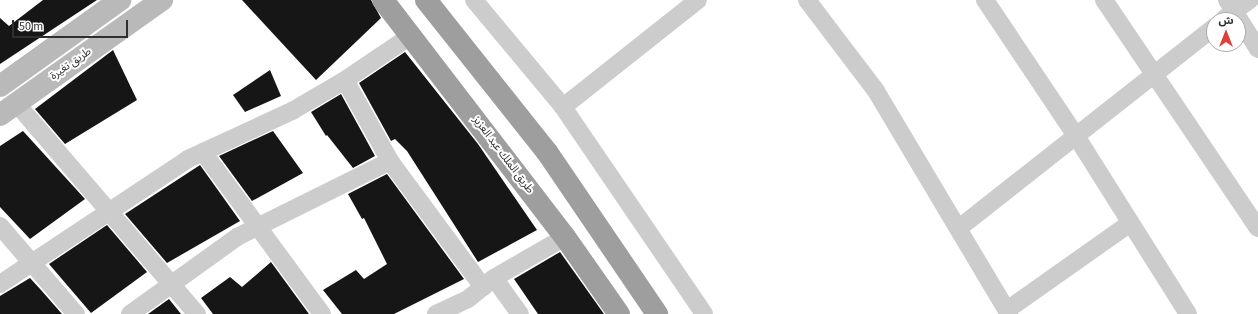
<!DOCTYPE html>
<html>
<head>
<meta charset="utf-8">
<style>
  body { margin:0 }
  #map { position:relative; width:1258px; height:314px; overflow:hidden; background:#fff; font-family:"Source Sans 3","Noto Sans Arabic",sans-serif }
  div>[style] { position:absolute }
  [style*='--x'] { left:calc(var(--x)*1px); top:calc(var(--y)*1px); width:calc(var(--w)*1px); rotate:calc(var(--a)*1deg) }
  .building>* { inset:0; background:#161616 }
  .minor>* { height:18px; margin:-9px; padding:0 9px; transform-origin:9px; border-radius:9px; background:#ccc }
  .secondary>* { height:22px; margin:-11px; padding:0 11px; transform-origin:11px; border-radius:11px; background:#b9b9b9 }
  .trunk>* { height:22px; margin:-11px; padding:0 11px; transform-origin:11px; border-radius:11px; background:#9e9e9e }
  span { translate:-50% -50%; white-space:nowrap; text-align:center; line-height:1.15; -webkit-text-stroke:4px #fff; paint-order:stroke }
  .street-label { font-size:11px; color:#2f2f2f }
  .north { position:absolute; left:1206px; top:12px; width:40px; height:40px; box-sizing:border-box; background:#fff; border:1px solid #acacac; border-radius:50%; rotate:0deg; font-size:11px; font-weight:700; line-height:16px; text-align:center; color:#2f2f2f }
  .north::after { content:''; display:block; margin:auto; width:14px; height:18px; background:#df3e39; clip-path:polygon(50% 0,100% 100%,50% 72%,0 100%) }
  .scale { position:absolute; left:12px; top:20px; width:116px; height:18px; box-sizing:border-box; border:2px solid #2f2f2f; border-top:0; padding-left:5px; font-size:12px; line-height:14px; white-space:nowrap; color:#2f2f2f; -webkit-text-stroke:3px #fff; paint-order:stroke }
</style>
</head>
<body>
<div id="map">
  <div class="building">
    <i style="clip-path:polygon(43px 0,97px 0,0 64px,0 18px,9px 26px)"></i>
    <i style="clip-path:polygon(242px 0,371px 0,381px 18px,316px 80px)"></i>
    <i style="clip-path:polygon(113px 50px,137px 100px,65px 144px,35px 109px)"></i>
    <i style="clip-path:polygon(405px 52px,478px 144px,537px 230px,478px 262px,407px 151px,395px 139px,391px 141px,359px 83px)"></i>
    <i style="clip-path:polygon(270px 70px,281px 96px,245px 112px,233px 95px)"></i>
    <i style="clip-path:polygon(341px 94px,375px 156px,353px 168px,327px 135px,326px 136px,311px 112px)"></i>
    <i style="clip-path:polygon(23px 131px,85px 199px,30px 239px,0 207px,0 146px)"></i>
    <i style="clip-path:polygon(273px 131px,303px 173px,252px 201px,219px 156px)"></i>
    <i style="clip-path:polygon(200px 165px,240px 221px,167px 263px,125px 214px)"></i>
    <i style="clip-path:polygon(387px 174px,464px 279px,394px 314px,342px 314px,323px 290px,356px 270px,364px 279px,387px 264px,364px 218px,362px 219px,348px 194px)"></i>
    <i style="clip-path:polygon(107px 225px,147px 272px,91px 313px,49px 264px)"></i>
    <i style="clip-path:polygon(560px 252px,604px 314px,538px 314px,514px 279px)"></i>
    <i style="clip-path:polygon(271px 262px,309px 314px,213px 314px,201px 298px,230px 277px,242px 287px)"></i>
    <i style="clip-path:polygon(30px 278px,41px 290px,62px 314px,0 314px,0 296px)"></i>
    <i style="clip-path:polygon(169px 299px,181px 314px,148px 314px)"></i>
  </div>
  <div class="minor">
    <i style="--x:474;--y:0;--w:139;--a:50.2"></i>
    <i style="--x:563;--y:107;--w:250;--a:55.7"></i>
    <i style="--x:807;--y:0;--w:114;--a:52.8"></i>
    <i style="--x:876;--y:91;--w:260;--a:59.2"></i>
    <i style="--x:985;--y:0;--w:164;--a:56.2"></i>
    <i style="--x:1076;--y:136;--w:210;--a:57.8"></i>
    <i style="--x:1104;--y:0;--w:275;--a:56"></i>
    <i style="--x:1227;--y:0;--w:58;--a:57.7"></i>
    <i style="--x:1225;--y:18;--w:31;--a:-36"></i>
    <i style="--x:345;--y:80;--w:93;--a:60.9"></i>
    <i style="--x:390;--y:161;--w:157;--a:53.6"></i>
    <i style="--x:16;--y:103;--w:278;--a:49.4"></i>
    <i style="--x:563;--y:107;--w:172;--a:-38.4"></i>
    <i style="--x:203;--y:152;--w:201;--a:53.7"></i>
    <i style="--x:0;--y:226;--w:116;--a:49.2"></i>
    <i style="--x:959;--y:228;--w:325;--a:-38.2"></i>
    <i style="--x:494;--y:278;--w:44;--a:54.2"></i>
    <i style="--x:0;--y:284;--w:226;--a:-33.6"></i>
    <i style="--x:188;--y:159;--w:115;--a:-24.8"></i>
    <i style="--x:292;--y:111;--w:61;--a:-30.3"></i>
    <i style="--x:345;--y:80;--w:81;--a:-33.9"></i>
    <i style="--x:1007;--y:310;--w:149;--a:-35.2"></i>
    <i style="--x:130;--y:314;--w:132;--a:-35.7"></i>
    <i style="--x:237;--y:237;--w:171;--a:-26.4"></i>
    <i style="--x:436;--y:314;--w:35;--a:-25"></i>
    <i style="--x:468;--y:299;--w:33;--a:-39"></i>
    <i style="--x:494;--y:278;--w:82;--a:-30"></i>
  </div>
  <div class="secondary">
    <i style="--x:0;--y:86;--w:148;--a:-35.6"></i>
    <i style="--x:0;--y:115;--w:199;--a:-35.4"></i>
  </div>
  <div class="trunk">
    <i style="--x:383;--y:0;--w:299;--a:52.5"></i>
    <i style="--x:565;--y:237;--w:94;--a:55"></i>
    <i style="--x:426;--y:0;--w:194;--a:51.5"></i>
    <i style="--x:547;--y:152;--w:196;--a:55.8"></i>
  </div>
  <div class="street-label">
    <span style="left:71px;top:64px;rotate:-35deg">طريق تغيرة</span>
    <span style="left:503px;top:155px;rotate:53deg">طريق الملك عبد العزيز</span>
  </div>
  <div class="north">ش</div>
  <div class="scale">50 m</div>
</div>
</body>
</html>
